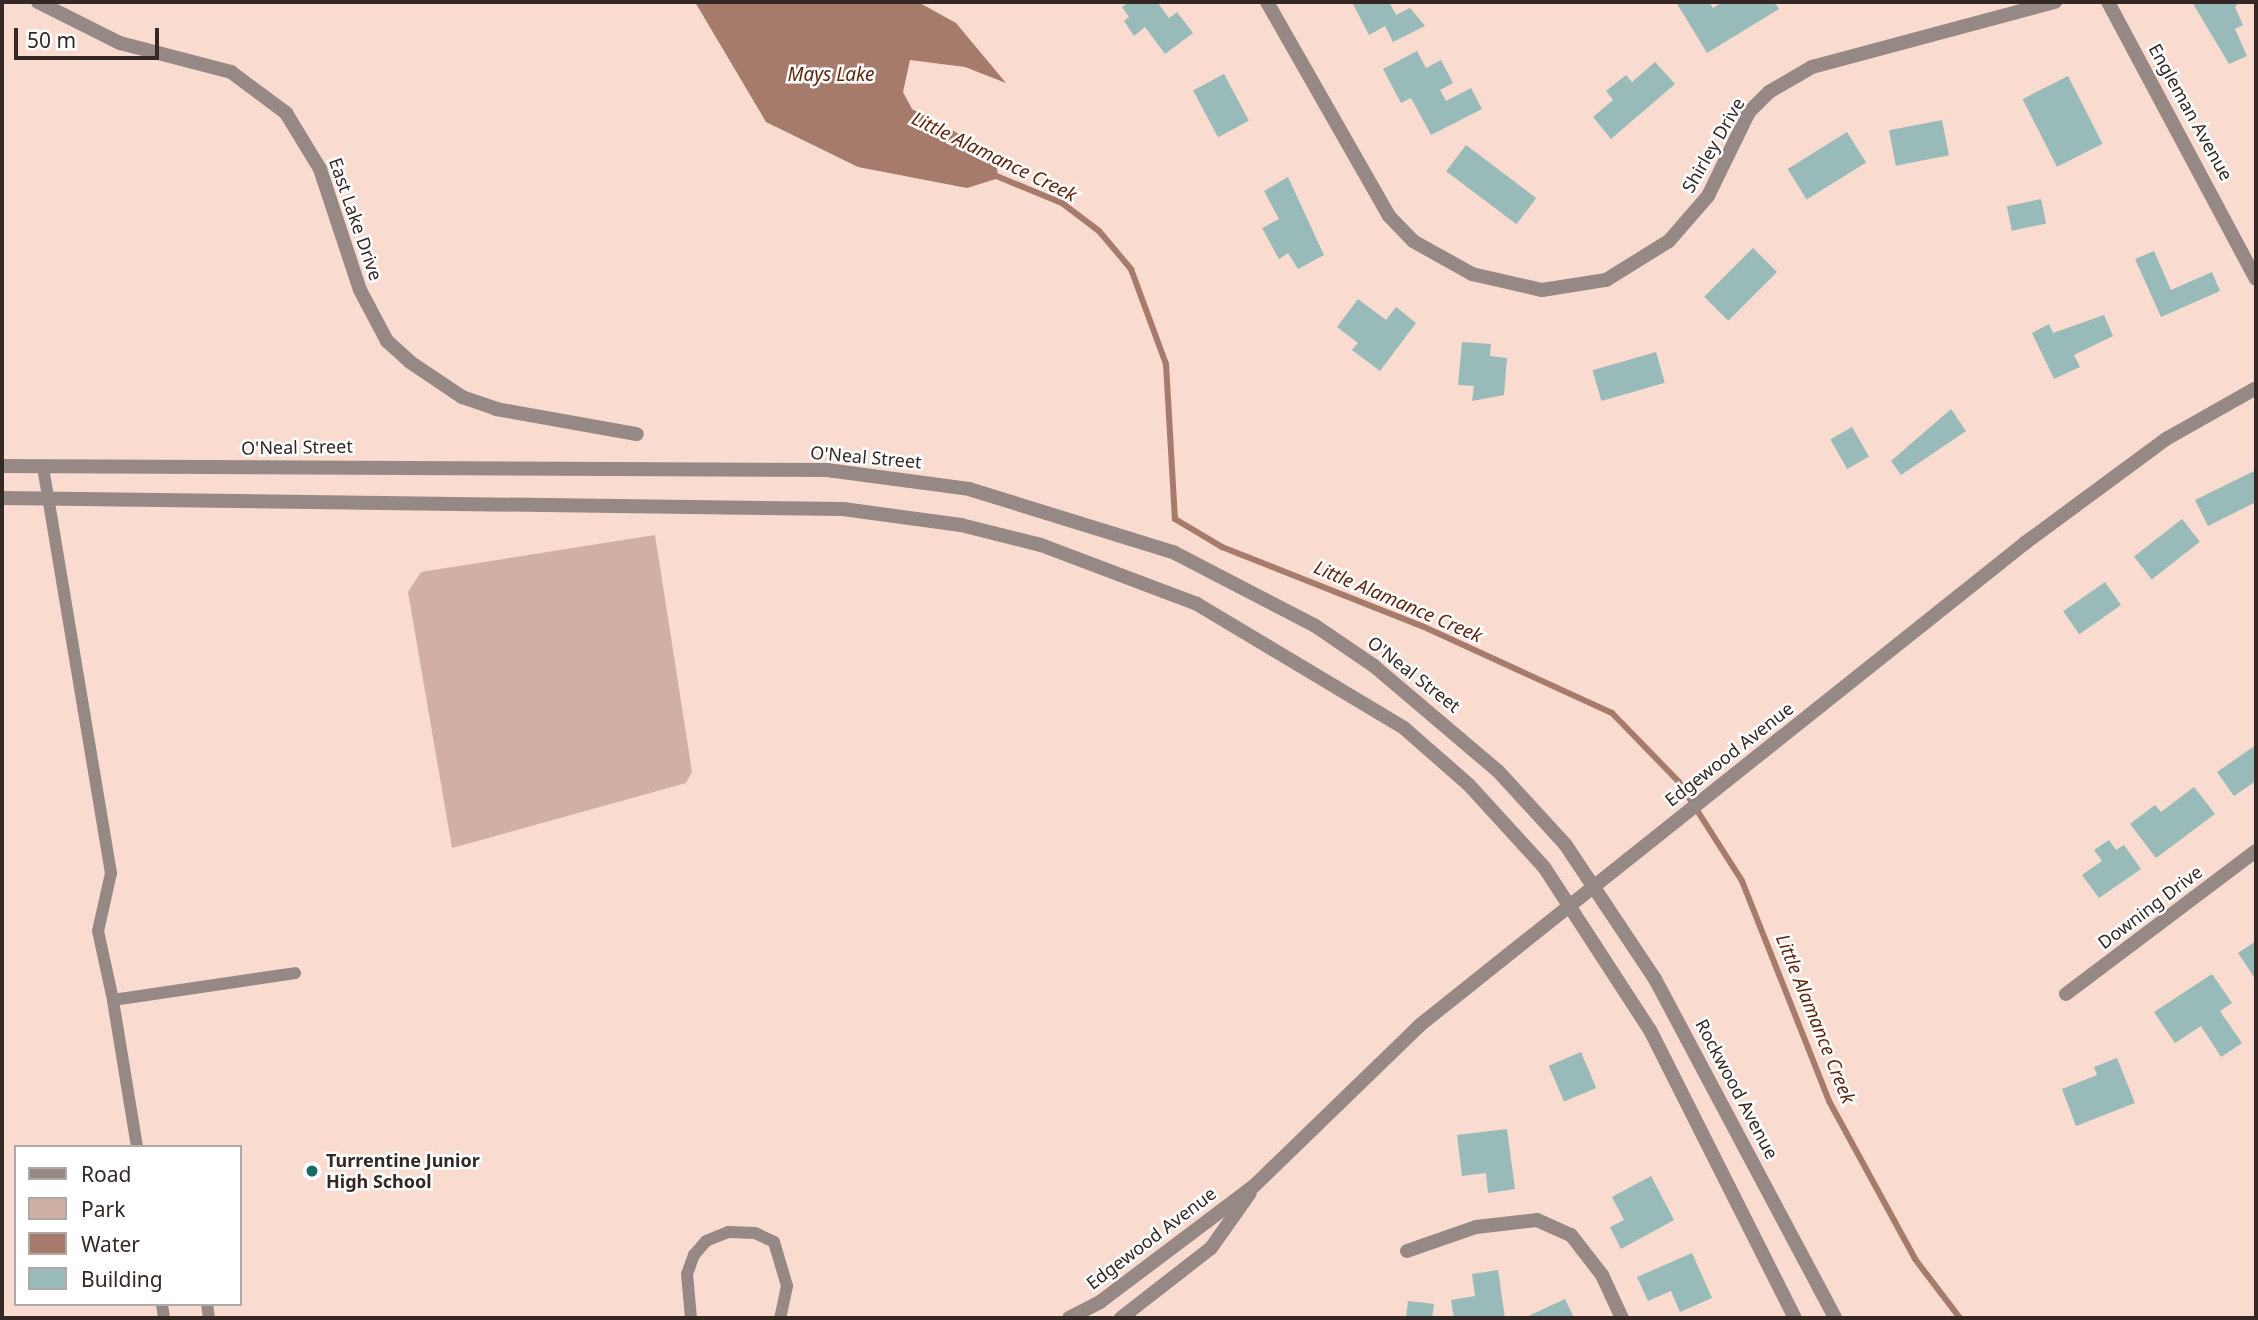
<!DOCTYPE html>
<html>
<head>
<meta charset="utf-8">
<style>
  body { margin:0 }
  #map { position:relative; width:2258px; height:1320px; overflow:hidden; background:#f9dbcf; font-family:"Noto Sans",sans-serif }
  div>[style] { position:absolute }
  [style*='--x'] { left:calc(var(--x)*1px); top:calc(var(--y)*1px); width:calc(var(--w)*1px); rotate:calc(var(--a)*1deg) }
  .green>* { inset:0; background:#d0b0a4 }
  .water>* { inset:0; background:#a77b6b }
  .stream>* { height:6px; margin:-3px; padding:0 3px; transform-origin:3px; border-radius:3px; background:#a77b6b }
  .building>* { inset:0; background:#98bbb9; transform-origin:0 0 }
  .service>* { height:12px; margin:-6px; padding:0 6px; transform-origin:6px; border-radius:6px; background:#968985 }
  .minor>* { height:14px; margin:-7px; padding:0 7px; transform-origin:7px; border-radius:7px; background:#968985 }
  .tertiary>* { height:14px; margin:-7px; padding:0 7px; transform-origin:7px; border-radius:7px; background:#968985 }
  .dots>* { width:19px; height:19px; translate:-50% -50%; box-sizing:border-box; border:4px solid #fff; border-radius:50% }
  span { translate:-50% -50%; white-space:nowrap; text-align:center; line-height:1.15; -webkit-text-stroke:5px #fff; paint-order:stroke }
  .street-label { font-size:18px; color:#342824 }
  .poi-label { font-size:18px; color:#342824; font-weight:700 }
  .left { translate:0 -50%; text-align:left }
  .water-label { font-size:19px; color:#5f260e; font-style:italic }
  .frame { position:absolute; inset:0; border:4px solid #342824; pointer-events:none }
  .legend { position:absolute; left:14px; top:1145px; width:228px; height:161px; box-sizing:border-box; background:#fff; border:2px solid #aea9a7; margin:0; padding:9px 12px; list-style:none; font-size:21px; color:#342824 }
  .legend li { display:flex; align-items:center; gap:14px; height:35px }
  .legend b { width:35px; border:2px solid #aea9a7 }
  .scale { position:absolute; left:14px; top:28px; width:145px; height:32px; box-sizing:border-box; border:4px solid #342824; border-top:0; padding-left:9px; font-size:21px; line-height:24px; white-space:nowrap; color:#342824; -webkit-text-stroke:5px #fff; paint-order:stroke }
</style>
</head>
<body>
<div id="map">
  <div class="green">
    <i style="clip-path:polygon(655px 535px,692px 772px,686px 783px,452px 848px,408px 592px,421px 572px)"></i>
  </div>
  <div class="water">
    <i style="clip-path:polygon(695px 2px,918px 2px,956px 23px,1006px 83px,965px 67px,910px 60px,903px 92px,912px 109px,993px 152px,999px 178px,967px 188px,858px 167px,766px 122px)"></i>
  </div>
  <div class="stream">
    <i style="--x:994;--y:175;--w:74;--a:22.4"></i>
    <i style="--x:1062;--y:203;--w:46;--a:37.1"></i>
    <i style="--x:1099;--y:231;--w:50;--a:49.9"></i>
    <i style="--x:1131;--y:269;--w:101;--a:69.8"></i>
    <i style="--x:1166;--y:364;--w:155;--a:86.7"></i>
    <i style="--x:1175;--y:519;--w:55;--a:30.8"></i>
    <i style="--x:1222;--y:547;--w:215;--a:21.6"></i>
    <i style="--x:1422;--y:626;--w:209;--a:24.6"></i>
    <i style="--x:1612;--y:713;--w:96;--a:45.8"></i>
    <i style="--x:1679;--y:782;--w:117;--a:57.5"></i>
    <i style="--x:1742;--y:881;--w:237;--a:68.4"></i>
    <i style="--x:1829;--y:1101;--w:180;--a:61.4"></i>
    <i style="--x:1915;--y:1259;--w:74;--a:52.7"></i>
  </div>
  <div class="building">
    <i style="clip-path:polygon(1129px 2px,1157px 2px,1169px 18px,1177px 12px,1193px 33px,1165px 54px,1145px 27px,1134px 36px,1124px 21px,1129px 17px,1122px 7px)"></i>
    <i style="clip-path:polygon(1352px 2px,1389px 2px,1396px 15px,1410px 8px,1425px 26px,1393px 42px,1385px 26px,1369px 35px)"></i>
    <i style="clip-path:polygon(1676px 2px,1709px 2px,1713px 8px,1722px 2px,1774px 2px,1779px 9px,1707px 53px)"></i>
    <i style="clip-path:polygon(2192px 2px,2240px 2px,2235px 7px,2243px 25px,2235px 29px,2247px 56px,2229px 64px)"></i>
    <i style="clip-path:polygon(1417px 51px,1426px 68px,1441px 60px,1453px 83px,1440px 90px,1446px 101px,1471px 88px,1482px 109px,1431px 135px,1411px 98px,1401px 103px,1383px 69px)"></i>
    <i style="clip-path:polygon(1655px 62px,1675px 84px,1611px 139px,1593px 117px,1613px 100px,1606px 91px,1626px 75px,1632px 82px)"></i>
    <i style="left:1224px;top:74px;width:53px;height:35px;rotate:62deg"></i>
    <i style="left:2068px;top:76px;width:76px;height:51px;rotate:63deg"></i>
    <i style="left:1942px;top:120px;width:36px;height:54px;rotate:79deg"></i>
    <i style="left:1847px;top:132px;width:36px;height:70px;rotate:58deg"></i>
    <i style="left:1466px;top:145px;width:88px;height:33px;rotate:37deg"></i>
    <i style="clip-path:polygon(1288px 177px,1324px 255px,1298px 269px,1288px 253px,1279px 259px,1262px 228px,1279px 219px,1264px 191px)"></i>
    <i style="left:2041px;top:199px;width:25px;height:35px;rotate:78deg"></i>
    <i style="left:1753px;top:248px;width:34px;height:69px;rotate:45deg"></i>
    <i style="clip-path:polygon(2154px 251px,2171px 290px,2212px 272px,2220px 291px,2161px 317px,2135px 259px)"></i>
    <i style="clip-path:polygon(1358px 299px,1386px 320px,1396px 307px,1416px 323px,1380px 371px,1352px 350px,1358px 343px,1337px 327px)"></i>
    <i style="clip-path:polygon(2104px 315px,2113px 336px,2074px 355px,2080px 367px,2054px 379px,2032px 333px,2049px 324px,2053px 333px)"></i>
    <i style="clip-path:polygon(1462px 342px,1491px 344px,1490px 356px,1507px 358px,1504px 395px,1472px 401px,1474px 386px,1458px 385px)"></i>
    <i style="left:1656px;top:352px;width:32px;height:66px;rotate:74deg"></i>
    <i style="clip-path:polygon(1951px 409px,1966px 431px,1901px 475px,1891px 461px)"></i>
    <i style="left:1852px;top:427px;width:34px;height:25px;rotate:60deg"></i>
    <i style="clip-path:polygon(2256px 470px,2256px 502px,2208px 526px,2195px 500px)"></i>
    <i style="left:2182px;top:519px;width:29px;height:61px;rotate:52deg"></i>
    <i style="left:2105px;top:582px;width:28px;height:51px;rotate:55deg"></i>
    <i style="clip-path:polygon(2256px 745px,2256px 781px,2234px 796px,2217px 772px)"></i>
    <i style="clip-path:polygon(2194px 787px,2215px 814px,2156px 858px,2130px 824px,2155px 805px,2161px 812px)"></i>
    <i style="clip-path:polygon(2109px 840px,2116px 850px,2124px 845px,2141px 869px,2099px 898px,2082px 875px,2102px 861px,2094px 850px)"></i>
    <i style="clip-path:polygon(2256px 941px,2256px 980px,2238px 953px)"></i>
    <i style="clip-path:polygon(2212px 974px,2232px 1003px,2220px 1011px,2242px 1043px,2221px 1057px,2201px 1026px,2175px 1043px,2154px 1012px)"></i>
    <i style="left:1581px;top:1052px;width:39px;height:35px;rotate:67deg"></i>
    <i style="clip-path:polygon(2117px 1058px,2135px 1103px,2076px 1126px,2062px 1089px,2097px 1075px,2094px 1067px)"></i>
    <i style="clip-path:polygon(1507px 1129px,1515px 1189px,1488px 1193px,1486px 1173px,1462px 1176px,1457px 1135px)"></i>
    <i style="clip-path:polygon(1651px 1176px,1674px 1220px,1621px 1249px,1610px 1227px,1624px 1220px,1612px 1197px)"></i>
    <i style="clip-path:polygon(1692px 1253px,1712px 1298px,1680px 1312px,1671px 1291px,1648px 1301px,1637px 1277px)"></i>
    <i style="clip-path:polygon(1498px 1270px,1505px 1318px,1454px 1318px,1451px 1300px,1475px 1296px,1472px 1274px)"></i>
    <i style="clip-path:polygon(1565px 1299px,1574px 1318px,1524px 1318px)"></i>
    <i style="clip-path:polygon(1408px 1301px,1434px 1304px,1432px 1318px,1406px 1318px)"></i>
  </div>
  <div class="service">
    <i style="--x:43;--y:467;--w:412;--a:80.5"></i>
    <i style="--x:111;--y:873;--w:59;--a:102.6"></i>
    <i style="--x:98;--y:931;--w:71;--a:77.7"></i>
    <i style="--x:137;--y:1147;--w:149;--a:-99.3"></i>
    <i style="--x:113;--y:1000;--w:184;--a:-8.4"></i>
    <i style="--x:162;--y:1304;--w:14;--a:82"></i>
    <i style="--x:207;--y:1304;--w:14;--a:82"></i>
    <i style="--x:691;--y:1318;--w:44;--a:-95.2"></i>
    <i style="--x:687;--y:1274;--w:20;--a:-70"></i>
    <i style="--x:694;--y:1255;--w:18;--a:-49"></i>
    <i style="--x:706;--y:1241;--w:24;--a:-22"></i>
    <i style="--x:728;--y:1232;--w:27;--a:2"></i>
    <i style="--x:755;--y:1233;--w:21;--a:25"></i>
    <i style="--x:774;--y:1242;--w:46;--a:73.5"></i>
    <i style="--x:787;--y:1286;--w:33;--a:102"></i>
  </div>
  <div class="minor">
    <i style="--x:38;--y:2;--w:92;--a:26.6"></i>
    <i style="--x:120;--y:43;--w:115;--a:14.6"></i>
    <i style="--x:231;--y:72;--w:69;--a:36.7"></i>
    <i style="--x:286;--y:113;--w:66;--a:58.7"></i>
    <i style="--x:320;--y:169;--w:127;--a:71.7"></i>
    <i style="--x:360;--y:290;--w:58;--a:62.1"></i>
    <i style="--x:387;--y:341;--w:31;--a:42"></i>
    <i style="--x:410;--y:362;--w:63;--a:33.9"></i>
    <i style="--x:462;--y:397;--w:36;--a:19"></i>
    <i style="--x:496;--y:409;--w:143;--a:10.1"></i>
    <i style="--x:1267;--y:2;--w:246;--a:60.3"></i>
    <i style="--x:1389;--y:216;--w:35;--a:46"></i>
    <i style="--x:1413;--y:241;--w:68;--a:29.2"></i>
    <i style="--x:1472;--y:274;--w:72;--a:12.9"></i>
    <i style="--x:1542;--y:290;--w:65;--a:-8.9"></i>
    <i style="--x:1606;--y:280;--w:74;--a:-31.8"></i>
    <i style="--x:1669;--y:241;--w:60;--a:-49.1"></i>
    <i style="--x:1708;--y:196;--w:93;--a:-64"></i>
    <i style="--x:1749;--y:112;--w:28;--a:-45"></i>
    <i style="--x:1769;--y:92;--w:50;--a:-30.2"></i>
    <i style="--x:1812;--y:67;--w:252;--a:-15"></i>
    <i style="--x:2108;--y:2;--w:314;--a:61.9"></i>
    <i style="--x:2066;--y:994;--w:238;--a:-37"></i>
    <i style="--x:1407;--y:1251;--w:73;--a:-19.2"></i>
    <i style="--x:1476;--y:1227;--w:61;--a:-6.5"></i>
    <i style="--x:1537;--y:1220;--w:37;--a:24"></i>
    <i style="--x:1571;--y:1235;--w:51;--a:52.2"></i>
    <i style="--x:1602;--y:1275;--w:47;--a:65.1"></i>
  </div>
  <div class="tertiary">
    <i style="--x:2;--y:466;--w:825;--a:0.28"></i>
    <i style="--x:827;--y:470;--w:143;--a:7.6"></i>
    <i style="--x:969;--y:489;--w:214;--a:17.2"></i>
    <i style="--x:1173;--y:552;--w:159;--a:27.4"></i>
    <i style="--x:1314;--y:625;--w:73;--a:34.3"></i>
    <i style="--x:1374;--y:666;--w:162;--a:40.3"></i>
    <i style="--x:1498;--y:771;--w:99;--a:47.5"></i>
    <i style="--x:1565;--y:844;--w:162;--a:56.3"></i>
    <i style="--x:1655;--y:979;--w:384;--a:62"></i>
    <i style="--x:2;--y:498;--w:841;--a:0.75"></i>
    <i style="--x:843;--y:509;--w:119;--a:7.7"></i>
    <i style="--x:961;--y:525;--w:82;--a:14"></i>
    <i style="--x:1041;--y:545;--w:167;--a:20.7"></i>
    <i style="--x:1197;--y:604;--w:241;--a:30.9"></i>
    <i style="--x:1404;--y:728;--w:86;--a:41.2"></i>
    <i style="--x:1469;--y:785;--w:111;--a:47.6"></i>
    <i style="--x:1544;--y:867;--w:194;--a:57"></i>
    <i style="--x:1650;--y:1030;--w:322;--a:63.3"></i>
    <i style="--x:1069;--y:1318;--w:35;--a:-27"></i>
    <i style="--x:1100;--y:1302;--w:193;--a:-37"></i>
    <i style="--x:1254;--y:1186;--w:231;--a:-44.1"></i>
    <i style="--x:1420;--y:1025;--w:774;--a:-38.54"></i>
    <i style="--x:2025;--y:543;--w:175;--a:-36.4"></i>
    <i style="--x:2166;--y:439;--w:103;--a:-29.5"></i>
    <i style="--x:1121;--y:1318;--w:114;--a:-37.9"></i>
    <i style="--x:1211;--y:1248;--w:67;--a:-54.7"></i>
  </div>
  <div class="dots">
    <i style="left:312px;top:1171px;background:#1e6a68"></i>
  </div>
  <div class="street-label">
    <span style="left:2191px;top:112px;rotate:61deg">Engleman Avenue</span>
    <span style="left:1713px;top:145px;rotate:-60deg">Shirley Drive</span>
    <span style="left:356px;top:219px;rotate:71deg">East Lake Drive</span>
    <span style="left:297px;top:447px;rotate:-1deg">O'Neal Street</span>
    <span style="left:866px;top:457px;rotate:5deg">O'Neal Street</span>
    <span style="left:1414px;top:674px;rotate:38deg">O'Neal Street</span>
    <span style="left:1729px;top:754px;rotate:-38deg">Edgewood Avenue</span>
    <span style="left:2150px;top:907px;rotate:-37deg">Downing Drive</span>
    <span style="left:1737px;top:1089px;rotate:62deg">Rockwood Avenue</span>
    <span style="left:1151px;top:1238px;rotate:-37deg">Edgewood Avenue</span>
  </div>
  <div class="poi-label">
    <span class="left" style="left:326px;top:1171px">Turrentine Junior<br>High School</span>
  </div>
  <div class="water-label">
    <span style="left:831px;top:75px">Mays Lake</span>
    <span style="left:994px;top:157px;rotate:26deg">Little Alamance Creek</span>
    <span style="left:1398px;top:602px;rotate:23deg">Little Alamance Creek</span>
    <span style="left:1815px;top:1019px;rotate:68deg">Little Alamance Creek</span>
  </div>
  <div class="frame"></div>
  <ul class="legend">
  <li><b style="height:9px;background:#968985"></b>Road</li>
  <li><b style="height:19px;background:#d0b0a4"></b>Park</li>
  <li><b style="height:19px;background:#a77b6b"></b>Water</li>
  <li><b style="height:19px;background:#98bbb9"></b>Building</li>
  </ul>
  <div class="scale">50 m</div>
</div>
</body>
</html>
